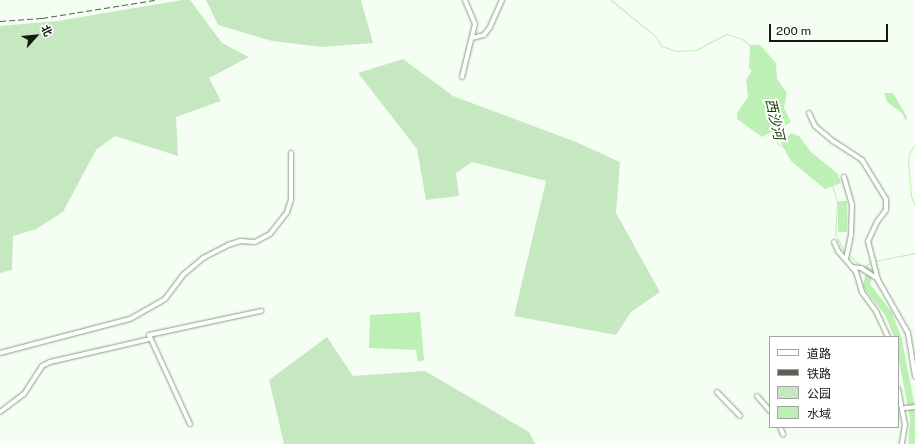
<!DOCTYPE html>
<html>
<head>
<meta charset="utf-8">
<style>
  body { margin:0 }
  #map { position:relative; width:915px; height:444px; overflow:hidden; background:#f5fef3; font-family:"Public Sans","Noto Sans SC",sans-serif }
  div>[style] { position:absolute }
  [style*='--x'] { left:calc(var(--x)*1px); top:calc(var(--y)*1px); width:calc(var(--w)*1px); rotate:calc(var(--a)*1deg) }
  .green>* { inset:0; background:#c6e8c0 }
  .water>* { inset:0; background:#bdf0b4; transform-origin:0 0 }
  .stream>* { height:1px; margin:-0.5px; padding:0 0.5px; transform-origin:0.5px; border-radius:0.5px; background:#bdf0b4 }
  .river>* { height:7px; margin:-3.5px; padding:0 3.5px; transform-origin:3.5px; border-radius:3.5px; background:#bdf0b4 }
  .roads { filter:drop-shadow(0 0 1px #889e85) drop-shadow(0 0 1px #889e85) }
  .minor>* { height:4px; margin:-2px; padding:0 2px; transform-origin:2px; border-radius:2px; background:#fff }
  .rail>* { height:1px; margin-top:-0.5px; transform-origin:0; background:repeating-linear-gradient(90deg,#596157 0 6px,transparent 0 9px) }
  span { translate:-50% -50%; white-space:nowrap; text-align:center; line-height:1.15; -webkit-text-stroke:4px #fff; paint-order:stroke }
  .water-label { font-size:14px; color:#134309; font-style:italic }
  .legend { position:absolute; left:769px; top:336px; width:130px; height:92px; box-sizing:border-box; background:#fff; border:1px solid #a1a4a0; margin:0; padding:5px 7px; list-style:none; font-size:12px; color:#131b11 }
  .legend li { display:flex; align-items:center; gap:8px; height:20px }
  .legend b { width:20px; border:1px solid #a1a4a0 }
  .north { position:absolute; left:16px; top:16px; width:40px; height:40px; -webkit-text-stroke:3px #fff; paint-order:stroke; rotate:63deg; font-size:11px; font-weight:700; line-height:16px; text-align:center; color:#131b11 }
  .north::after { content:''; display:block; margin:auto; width:14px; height:18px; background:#131b11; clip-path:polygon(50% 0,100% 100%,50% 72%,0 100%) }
  .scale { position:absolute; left:769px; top:24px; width:119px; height:18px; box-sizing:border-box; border:2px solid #131b11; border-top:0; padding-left:5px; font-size:12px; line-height:14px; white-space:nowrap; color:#131b11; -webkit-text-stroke:3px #fff; paint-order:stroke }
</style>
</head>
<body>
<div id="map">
  <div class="green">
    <i style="clip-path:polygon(182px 0,190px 0,222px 43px,249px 57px,209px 78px,221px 101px,176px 117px,178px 156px,115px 136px,96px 150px,63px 212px,36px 229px,13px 236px,12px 270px,0 273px,0 26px,58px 21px)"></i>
    <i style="clip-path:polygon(206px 0,361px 0,373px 43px,322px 47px,272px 41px,218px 25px)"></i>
    <i style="clip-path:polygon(403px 59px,453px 96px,576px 142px,620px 162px,616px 213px,660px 292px,631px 312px,616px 335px,514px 316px,546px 181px,472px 162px,456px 173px,459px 196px,426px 200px,417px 149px,358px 73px)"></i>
    <i style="clip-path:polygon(327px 337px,353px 376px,425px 371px,529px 432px,535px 444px,284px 444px,269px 380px)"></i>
  </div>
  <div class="water">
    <i style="clip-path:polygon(750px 45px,760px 45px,776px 63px,777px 79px,787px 93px,784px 108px,791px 122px,762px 137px,737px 119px,737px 113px,748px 97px,746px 80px,752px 70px,749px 69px)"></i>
    <i style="clip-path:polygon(884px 93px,893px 93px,907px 117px,906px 121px,902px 113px,887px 102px)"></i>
    <i style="clip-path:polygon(791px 133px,799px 136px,811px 152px,838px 174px,841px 183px,825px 189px,791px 161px,781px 143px)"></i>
    <i style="left:838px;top:201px;width:9px;height:31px"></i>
    <i style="clip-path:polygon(420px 312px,424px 360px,418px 362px,416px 350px,369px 348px,370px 315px)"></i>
  </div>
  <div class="stream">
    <i style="--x:611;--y:0;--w:57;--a:39.3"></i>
    <i style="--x:655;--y:36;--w:12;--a:59"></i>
    <i style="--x:661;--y:46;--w:16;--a:18"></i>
    <i style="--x:676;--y:51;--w:20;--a:-3"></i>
    <i style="--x:696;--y:50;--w:34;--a:-28"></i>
    <i style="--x:726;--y:34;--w:17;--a:17"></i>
    <i style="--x:742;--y:39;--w:11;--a:38"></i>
    <i style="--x:777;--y:129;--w:14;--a:90"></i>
    <i style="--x:777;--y:143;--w:6;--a:31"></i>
    <i style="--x:915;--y:144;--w:12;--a:121"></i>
    <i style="--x:909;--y:154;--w:7;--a:98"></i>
    <i style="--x:908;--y:161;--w:35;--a:85"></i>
    <i style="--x:911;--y:196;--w:11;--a:68"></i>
    <i style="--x:832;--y:185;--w:17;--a:73"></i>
    <i style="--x:837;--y:201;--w:33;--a:93"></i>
    <i style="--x:835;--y:234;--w:21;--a:61"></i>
    <i style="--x:849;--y:255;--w:16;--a:43"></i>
    <i style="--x:874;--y:261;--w:42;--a:-11"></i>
    <i style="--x:864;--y:267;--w:9;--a:-36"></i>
  </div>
  <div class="river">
    <i style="--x:866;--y:269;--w:4;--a:45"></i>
    <i style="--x:869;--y:272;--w:13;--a:103"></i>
    <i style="--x:866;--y:285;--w:36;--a:52"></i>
    <i style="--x:888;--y:313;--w:26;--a:69"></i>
    <i style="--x:898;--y:340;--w:78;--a:79"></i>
    <i style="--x:913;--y:417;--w:27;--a:94"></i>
  </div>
  <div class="roads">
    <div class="minor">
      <i style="--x:472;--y:38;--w:12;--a:-14"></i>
      <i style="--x:484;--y:35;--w:10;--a:-53"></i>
      <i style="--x:490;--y:27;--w:30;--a:-66"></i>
      <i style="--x:462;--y:77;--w:55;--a:-76.2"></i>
      <i style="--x:475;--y:24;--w:26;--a:-113"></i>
      <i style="--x:809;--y:113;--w:14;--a:65"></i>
      <i style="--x:815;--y:126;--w:23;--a:40"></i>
      <i style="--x:833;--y:141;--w:35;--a:33"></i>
      <i style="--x:862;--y:160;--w:46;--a:58.4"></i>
      <i style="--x:886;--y:199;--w:11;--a:90"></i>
      <i style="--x:886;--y:210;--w:15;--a:127"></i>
      <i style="--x:877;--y:222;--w:21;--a:115"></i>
      <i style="--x:868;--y:241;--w:40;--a:75.6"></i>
      <i style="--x:878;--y:280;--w:61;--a:60.5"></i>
      <i style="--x:908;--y:333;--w:44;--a:80.8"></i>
      <i style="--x:844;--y:177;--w:29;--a:74"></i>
      <i style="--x:852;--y:205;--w:30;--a:92"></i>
      <i style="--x:851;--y:235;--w:25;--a:102"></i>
      <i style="--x:834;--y:242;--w:10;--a:66"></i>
      <i style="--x:838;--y:251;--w:28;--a:49"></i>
      <i style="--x:856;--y:272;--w:21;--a:73"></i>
      <i style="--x:862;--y:292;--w:24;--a:54"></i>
      <i style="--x:876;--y:311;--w:29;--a:65"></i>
      <i style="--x:852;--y:267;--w:9;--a:6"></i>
      <i style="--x:861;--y:268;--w:20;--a:33"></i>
      <i style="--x:0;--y:353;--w:134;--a:-14.7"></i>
      <i style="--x:130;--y:319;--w:40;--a:-29.7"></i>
      <i style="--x:165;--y:299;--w:30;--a:-53"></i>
      <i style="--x:183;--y:275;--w:26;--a:-40"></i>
      <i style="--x:203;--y:258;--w:28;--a:-27"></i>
      <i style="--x:228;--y:245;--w:13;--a:-18"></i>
      <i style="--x:240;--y:241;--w:15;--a:4"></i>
      <i style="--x:255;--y:242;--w:17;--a:-28"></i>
      <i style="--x:270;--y:234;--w:28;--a:-52"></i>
      <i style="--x:287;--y:212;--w:13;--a:-72"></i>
      <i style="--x:291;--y:200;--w:47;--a:-90"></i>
      <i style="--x:898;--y:389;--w:36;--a:79"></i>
      <i style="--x:905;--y:424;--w:20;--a:99"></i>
      <i style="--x:717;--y:392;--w:33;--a:46"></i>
      <i style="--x:757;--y:396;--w:20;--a:49"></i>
      <i style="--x:905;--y:408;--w:10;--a:-6"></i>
      <i style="--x:0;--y:412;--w:30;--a:-37"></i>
      <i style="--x:24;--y:394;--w:33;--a:-57"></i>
      <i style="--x:42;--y:366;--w:9;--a:-27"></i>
      <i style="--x:50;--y:362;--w:103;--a:-13"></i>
      <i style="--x:190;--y:424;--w:98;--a:-114.7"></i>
      <i style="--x:149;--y:335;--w:115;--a:-12.1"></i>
      <i style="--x:780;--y:427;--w:8;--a:67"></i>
    </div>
  </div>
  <div class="rail">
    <i style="--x:0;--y:21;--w:42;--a:-4.1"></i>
    <i style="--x:42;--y:18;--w:114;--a:-9.1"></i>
  </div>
  <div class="water-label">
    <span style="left:775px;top:119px;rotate:77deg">西沙河</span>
  </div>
  <ul class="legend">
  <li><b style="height:5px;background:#fff"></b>道路</li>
  <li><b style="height:5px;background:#596157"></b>铁路</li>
  <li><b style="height:11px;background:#c6e8c0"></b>公园</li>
  <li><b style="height:11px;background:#bdf0b4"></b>水域</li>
  </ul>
  <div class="north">北</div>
  <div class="scale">200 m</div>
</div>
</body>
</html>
